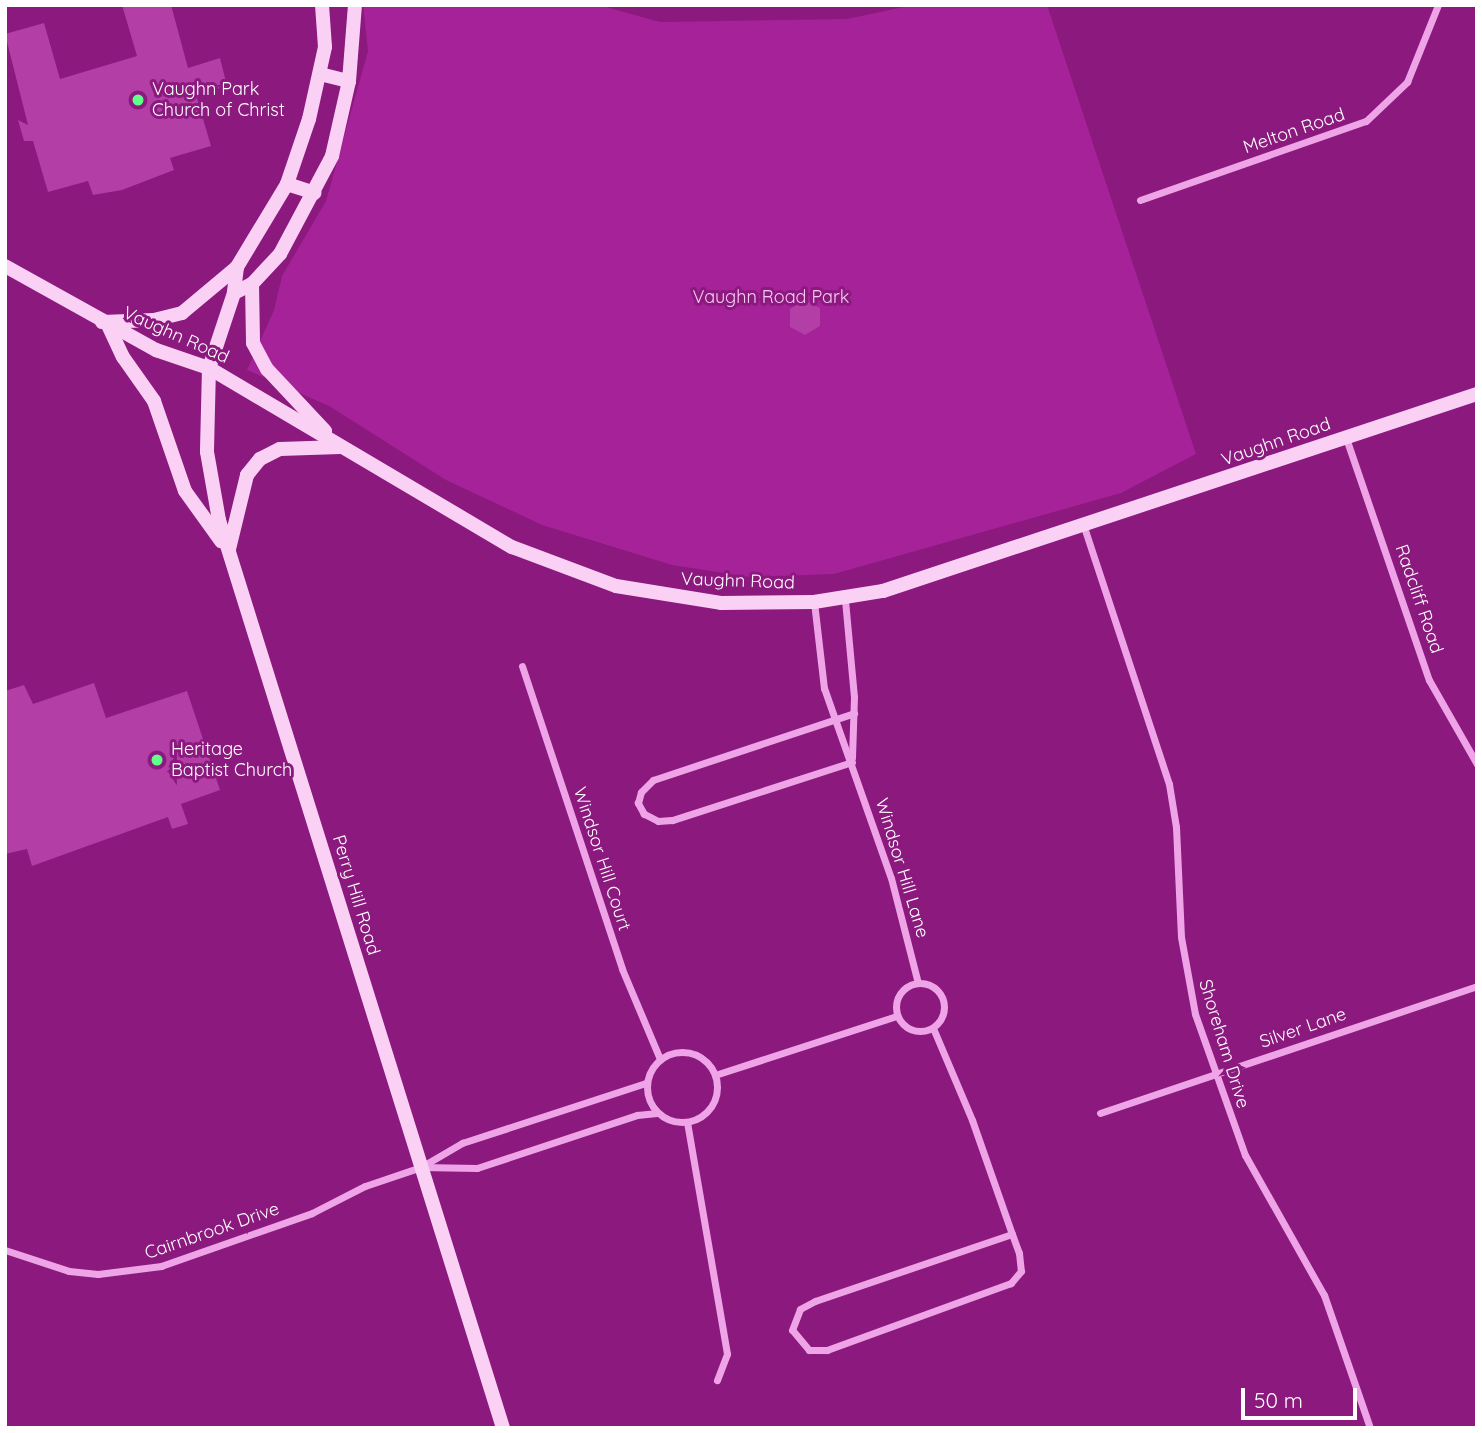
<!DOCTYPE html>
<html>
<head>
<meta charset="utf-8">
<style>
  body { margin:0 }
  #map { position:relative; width:1482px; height:1433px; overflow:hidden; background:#8b197e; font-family:Quicksand,sans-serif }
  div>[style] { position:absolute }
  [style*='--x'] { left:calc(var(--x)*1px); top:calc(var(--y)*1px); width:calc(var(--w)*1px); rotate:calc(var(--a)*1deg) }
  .green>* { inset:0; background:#a52298 }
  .building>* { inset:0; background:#b23ea6 }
  .street>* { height:7px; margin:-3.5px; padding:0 3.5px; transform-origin:3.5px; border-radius:3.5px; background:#eea4e7 }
  .street>.ring { margin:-3.5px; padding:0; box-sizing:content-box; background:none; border:7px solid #eea4e7; border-radius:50% }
  .secondary>* { height:14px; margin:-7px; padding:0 7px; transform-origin:7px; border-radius:7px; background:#fad1f5 }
  .dots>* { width:19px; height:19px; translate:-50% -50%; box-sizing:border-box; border:4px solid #8b197e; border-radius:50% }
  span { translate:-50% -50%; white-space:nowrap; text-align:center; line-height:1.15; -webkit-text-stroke:6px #8b197e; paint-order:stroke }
  .poi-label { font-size:18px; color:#fff }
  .left { translate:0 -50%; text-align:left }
  .street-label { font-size:18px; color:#fff }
  .park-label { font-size:18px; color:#fac9f5 }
  .frame { position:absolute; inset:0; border:7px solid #fff; pointer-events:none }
  .scale { position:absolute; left:1241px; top:1388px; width:116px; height:32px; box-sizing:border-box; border:4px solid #fff; border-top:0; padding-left:9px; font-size:21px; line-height:24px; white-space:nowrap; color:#fff; -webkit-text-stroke:5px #8b197e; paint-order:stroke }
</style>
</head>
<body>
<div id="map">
  <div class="green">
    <i style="clip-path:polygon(363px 5px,599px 5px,660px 22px,847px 19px,913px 5px,1047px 5px,1196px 454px,1121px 493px,834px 574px,749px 577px,672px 565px,542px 525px,446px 480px,329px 406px,247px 370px,274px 310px,282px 276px,326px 201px,368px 51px)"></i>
  </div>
  <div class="building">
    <i style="clip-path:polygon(122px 5px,171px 5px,188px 68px,220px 58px,227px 86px,196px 95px,211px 146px,170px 158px,174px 170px,122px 190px,93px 195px,88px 181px,48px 192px,33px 141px,24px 141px,18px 120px,28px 125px,5px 34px,44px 23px,60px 79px,137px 56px)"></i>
    <i style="clip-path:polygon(804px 300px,820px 308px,820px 326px,805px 335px,790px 327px,790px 309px)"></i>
    <i style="clip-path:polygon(94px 683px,106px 718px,187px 691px,220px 790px,181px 804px,188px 824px,172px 829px,168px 817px,32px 866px,27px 849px,5px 854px,5px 691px,24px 685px,33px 704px)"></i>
  </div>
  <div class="street">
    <i style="--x:1140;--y:200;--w:239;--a:-19.3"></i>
    <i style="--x:1366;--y:121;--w:57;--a:-43.6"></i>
    <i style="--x:1407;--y:82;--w:83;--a:-68.1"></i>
    <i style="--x:1346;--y:438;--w:256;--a:71.1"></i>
    <i style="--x:1429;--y:680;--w:97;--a:60.3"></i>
    <i style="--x:1084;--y:527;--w:271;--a:71.7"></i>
    <i style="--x:1169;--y:784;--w:44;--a:80.8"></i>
    <i style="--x:1176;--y:827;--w:110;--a:87.4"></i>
    <i style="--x:1181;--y:937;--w:78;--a:79.7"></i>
    <i style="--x:1195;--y:1014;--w:150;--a:70.5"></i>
    <i style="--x:1245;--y:1155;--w:161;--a:60.6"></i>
    <i style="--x:1324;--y:1295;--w:141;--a:70.9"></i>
    <i style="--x:845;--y:600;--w:97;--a:84.7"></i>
    <i style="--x:854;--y:697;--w:61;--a:91.9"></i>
    <i style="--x:814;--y:602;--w:87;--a:83.4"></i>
    <i style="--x:824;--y:688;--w:201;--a:70.6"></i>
    <i style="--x:891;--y:878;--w:108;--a:75.6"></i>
    <i style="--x:522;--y:666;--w:319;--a:71.7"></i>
    <i style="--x:622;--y:969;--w:98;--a:67.1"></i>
    <i style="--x:852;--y:762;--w:189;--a:162.1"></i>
    <i style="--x:672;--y:820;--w:14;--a:176"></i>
    <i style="--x:658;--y:821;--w:16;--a:-153"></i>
    <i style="--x:644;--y:814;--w:13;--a:-119"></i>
    <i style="--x:638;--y:803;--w:11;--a:-75"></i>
    <i style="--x:641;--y:792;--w:17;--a:-45"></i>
    <i style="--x:653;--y:780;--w:212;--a:-18.4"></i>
    <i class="ring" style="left:896px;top:983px;width:41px;height:41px"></i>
    <i style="--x:933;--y:1028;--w:100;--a:67"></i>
    <i style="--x:972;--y:1120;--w:121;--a:70.7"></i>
    <i style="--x:1012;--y:1234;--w:20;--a:70"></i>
    <i style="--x:1019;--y:1253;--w:18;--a:84"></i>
    <i style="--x:1021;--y:1271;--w:16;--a:130"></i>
    <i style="--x:1011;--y:1283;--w:196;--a:160"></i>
    <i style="--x:827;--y:1350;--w:18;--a:180"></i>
    <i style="--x:809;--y:1350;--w:26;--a:-130"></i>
    <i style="--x:792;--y:1330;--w:22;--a:-69"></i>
    <i style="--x:800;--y:1309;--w:17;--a:-28"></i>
    <i style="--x:815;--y:1301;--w:208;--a:-18.8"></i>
    <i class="ring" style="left:647px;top:1052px;width:63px;height:63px"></i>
    <i style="--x:715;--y:1075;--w:191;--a:-18"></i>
    <i style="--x:1100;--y:1113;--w:398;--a:-18.6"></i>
    <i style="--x:687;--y:1122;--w:235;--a:80.2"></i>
    <i style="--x:727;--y:1354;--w:28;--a:111"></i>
    <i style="--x:421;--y:1167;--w:56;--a:1"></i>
    <i style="--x:477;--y:1168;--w:169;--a:-18.3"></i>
    <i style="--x:637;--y:1115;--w:20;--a:-6"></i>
    <i style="--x:5;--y:1250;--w:67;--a:18.2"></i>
    <i style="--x:69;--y:1271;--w:29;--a:6"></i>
    <i style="--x:98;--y:1274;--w:64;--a:-7.2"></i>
    <i style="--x:161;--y:1266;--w:160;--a:-19.3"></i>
    <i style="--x:312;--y:1213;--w:59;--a:-27"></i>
    <i style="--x:365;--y:1186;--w:59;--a:-18.7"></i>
    <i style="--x:421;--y:1167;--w:48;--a:-30.3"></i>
    <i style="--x:462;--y:1143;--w:194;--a:-18.1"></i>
  </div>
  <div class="secondary">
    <i style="--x:322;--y:5;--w:42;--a:85.9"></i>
    <i style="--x:325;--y:47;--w:74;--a:102.5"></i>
    <i style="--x:309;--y:119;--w:69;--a:108.7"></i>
    <i style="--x:287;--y:184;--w:97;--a:121.1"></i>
    <i style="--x:237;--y:267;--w:26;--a:97"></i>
    <i style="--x:234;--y:293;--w:79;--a:108.4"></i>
    <i style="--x:209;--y:368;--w:84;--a:91.4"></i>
    <i style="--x:207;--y:452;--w:69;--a:80"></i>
    <i style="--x:219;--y:520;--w:951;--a:72.63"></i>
    <i style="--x:320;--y:74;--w:30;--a:14"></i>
    <i style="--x:287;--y:184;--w:29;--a:18"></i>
    <i style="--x:5;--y:266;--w:173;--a:29.1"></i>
    <i style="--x:156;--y:350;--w:56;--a:18.8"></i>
    <i style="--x:209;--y:368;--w:352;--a:30.6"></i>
    <i style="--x:512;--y:547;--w:111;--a:20.6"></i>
    <i style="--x:616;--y:586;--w:106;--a:9.2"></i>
    <i style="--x:721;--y:603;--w:93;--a:-0.6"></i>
    <i style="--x:814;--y:602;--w:70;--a:-9.1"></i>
    <i style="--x:883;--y:591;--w:626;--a:-18.35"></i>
    <i style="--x:252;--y:284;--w:59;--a:89"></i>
    <i style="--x:253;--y:343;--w:30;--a:62"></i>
    <i style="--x:267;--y:369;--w:85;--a:46.9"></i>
    <i style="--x:234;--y:293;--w:20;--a:-27"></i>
    <i style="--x:252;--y:284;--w:41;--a:-47"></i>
    <i style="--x:280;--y:254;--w:111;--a:-62"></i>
    <i style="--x:332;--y:156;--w:77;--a:-77.2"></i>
    <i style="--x:349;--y:81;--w:76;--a:-85.5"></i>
    <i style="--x:102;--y:322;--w:52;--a:-2.2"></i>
    <i style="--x:154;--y:320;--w:29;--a:-14"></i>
    <i style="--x:182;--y:313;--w:72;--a:-39.9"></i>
    <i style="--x:108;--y:325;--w:35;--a:65"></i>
    <i style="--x:123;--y:357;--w:54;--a:54.8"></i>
    <i style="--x:154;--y:401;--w:95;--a:71"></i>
    <i style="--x:185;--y:491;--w:62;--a:54.2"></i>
    <i style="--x:229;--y:549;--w:76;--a:-76.3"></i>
    <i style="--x:247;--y:475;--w:21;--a:-51"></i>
    <i style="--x:260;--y:459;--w:22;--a:-27"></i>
    <i style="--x:280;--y:449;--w:60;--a:-1.9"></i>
  </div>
  <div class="dots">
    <i style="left:138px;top:100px;background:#60ff8a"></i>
    <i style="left:157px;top:760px;background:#60ff8a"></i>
  </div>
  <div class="poi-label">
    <span class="left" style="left:152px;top:100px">Vaughn Park<br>Church of Christ</span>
    <span class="left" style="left:171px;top:760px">Heritage<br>Baptist Church</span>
  </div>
  <div class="street-label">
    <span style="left:1294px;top:131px;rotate:-19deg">Melton Road</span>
    <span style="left:176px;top:335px;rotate:24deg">Vaughn Road</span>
    <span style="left:1276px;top:442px;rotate:-19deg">Vaughn Road</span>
    <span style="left:738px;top:581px;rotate:2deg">Vaughn Road</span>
    <span style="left:1419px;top:599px;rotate:71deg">Radcliff Road</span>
    <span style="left:602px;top:859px;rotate:72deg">Windsor Hill Court</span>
    <span style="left:902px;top:868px;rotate:73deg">Windsor Hill Lane</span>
    <span style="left:356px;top:895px;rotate:73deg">Perry Hill Road</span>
    <span style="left:1303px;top:1028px;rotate:-19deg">Silver Lane</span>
    <span style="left:1224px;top:1044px;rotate:73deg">Shoreham Drive</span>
    <span style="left:212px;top:1231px;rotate:-19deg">Cairnbrook Drive</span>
  </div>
  <div class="park-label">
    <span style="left:771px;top:297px">Vaughn Road Park</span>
  </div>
  <div class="frame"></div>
  <div class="scale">50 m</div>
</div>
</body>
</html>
